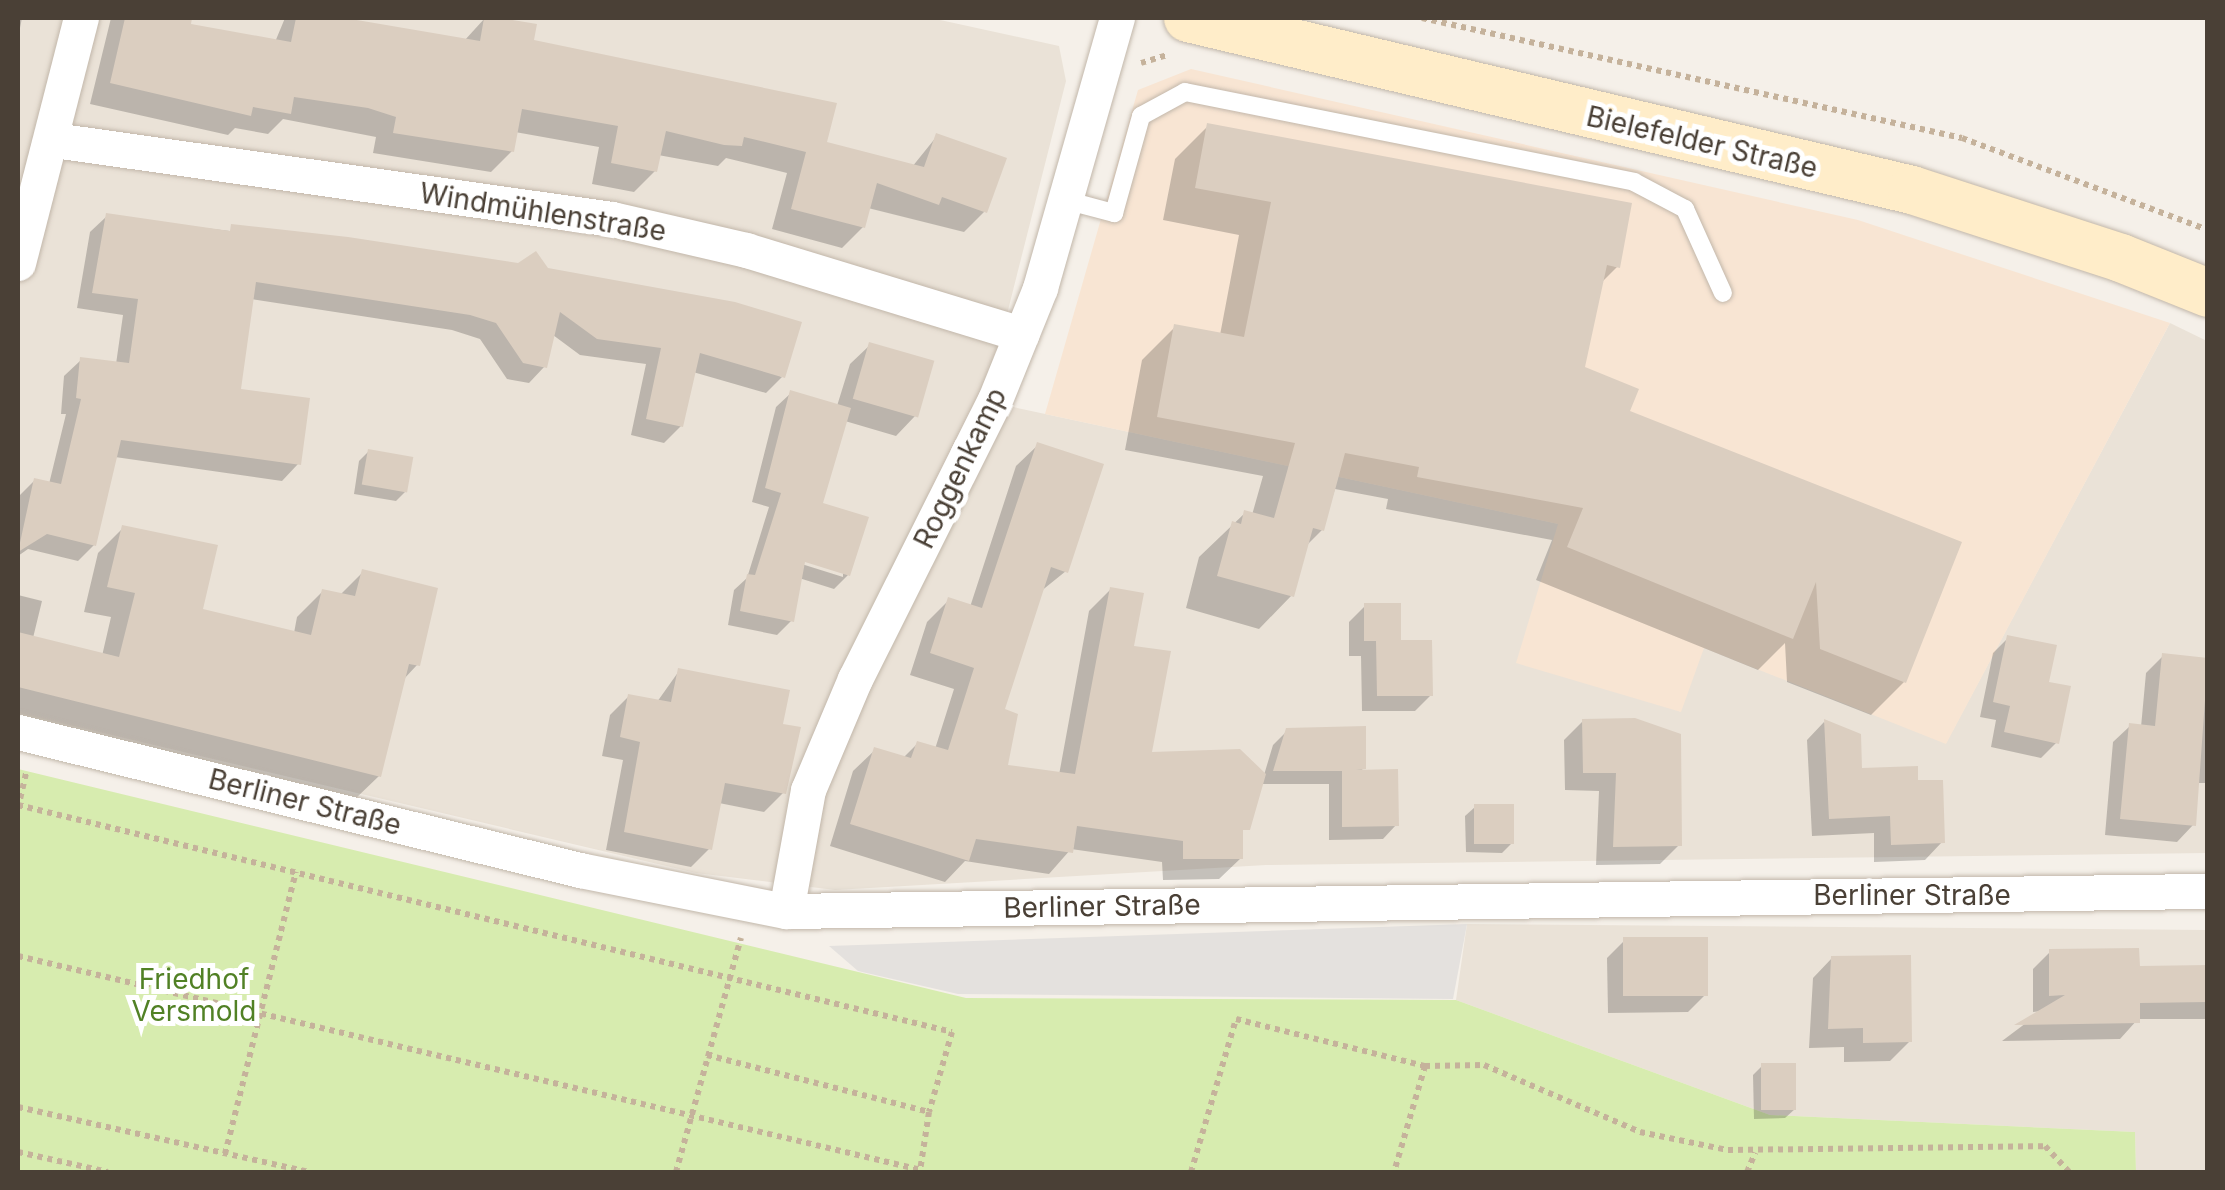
<!DOCTYPE html>
<html>
<head>
<meta charset="utf-8">
<style>
  body { margin:0 }
  #map { position:relative; width:2225px; height:1190px; overflow:hidden; background:#f5f0e9; font-family:Inter,sans-serif }
  div>[style] { position:absolute }
  [style*='--x'] { left:calc(var(--x)*1px); top:calc(var(--y)*1px); width:calc(var(--w)*1px); rotate:calc(var(--a)*1deg) }
  .residential>* { inset:0; background:#eae2d7 }
  .commercial>* { inset:0; background:#f8e5d3 }
  .green>* { inset:0; background:#d7ecaf }
  .parking>* { inset:0; background:#e4e1de }
  .shadow>* { inset:0; background:#0003 }
  .building>* { inset:0; background:#dbcec0; transform-origin:0 0 }
  .path>* { height:6px; margin-top:-3px; transform-origin:0; background:repeating-linear-gradient(90deg,#c5b29b 0 5px,transparent 0 10px) }
  .roads { filter:drop-shadow(0 0 2px #c2b7aa) drop-shadow(0 0 2px #c2b7aa) }
  .lane>* { height:18px; margin:-9px; padding:0 9px; transform-origin:9px; border-radius:9px; background:#fff }
  .street>* { height:35px; margin:-17.5px; padding:0 17.5px; transform-origin:17.5px; border-radius:17.5px; background:#fff }
  .secondary>* { height:48px; margin:-24px; padding:0 24px; transform-origin:24px; border-radius:24px; background:#ffedc9 }
  span { translate:-50% -50%; white-space:nowrap; text-align:center; line-height:1.15; -webkit-text-stroke:10px #fff; paint-order:stroke }
  .street-label { font-size:28px; color:#4a4036 }
  .park-label { font-size:28px; color:#518125 }
  .frame { position:absolute; inset:0; border:20px solid #4a4036; pointer-events:none }
</style>
</head>
<body>
<div id="map">
  <div class="residential">
    <i style="clip-path:polygon(18px 18px,931px 18px,1059px 46px,1066px 81px,985px 401px,1559px 524px,1680px 712px,1703px 647px,1946px 743px,2170px 323px,2207px 341px,2207px 853px,1266px 865px,835px 890px,696px 873px,18px 713px)"></i>
    <i style="clip-path:polygon(1467px 924px,2207px 930px,2207px 1172px,2136px 1172px,2135px 1132px,1770px 1115px,1456px 1000px)"></i>
  </div>
  <div class="commercial">
    <i style="clip-path:polygon(1191px 69px,1858px 220px,2170px 323px,1946px 744px,1704px 648px,1681px 712px,1516px 663px,1558px 524px,1045px 414px,1138px 90px)"></i>
  </div>
  <div class="green">
    <i style="clip-path:polygon(18px 769px,966px 998px,1456px 1000px,1770px 1115px,2135px 1132px,2136px 1172px,18px 1172px)"></i>
  </div>
  <div class="parking">
    <i style="clip-path:polygon(1467px 924px,1453px 999px,958px 994px,858px 971px,829px 946px)"></i>
  </div>
  <div class="shadow">
    <i style="clip-path:polygon(18px 18px,22px 18px,18px 38px)"></i>
    <i style="clip-path:polygon(111px 18px,190px 18px,188px 26px,275px 42px,285px 18px,331px 18px,464px 41px,485px 18px,534px 26px,531px 41px,824px 144px,912px 167px,937px 136px,985px 211px,964px 232px,868px 208px,863px 227px,842px 248px,772px 229px,787px 173px,726px 158px,718px 166px,658px 155px,655px 171px,634px 192px,592px 184px,599px 147px,515px 132px,512px 151px,491px 172px,373px 153px,376px 137px,283px 119px,268px 134px,235px 128px,228px 135px,90px 104px)"></i>
    <i style="clip-path:polygon(1208px 126px,1617px 267px,1600px 284px,1582px 369px,1627px 412px,1959px 543px,1904px 682px,1871px 715px,1787px 682px,1785px 643px,1758px 670px,1536px 580px,1552px 540px,1386px 509px,1388px 499px,1335px 489px,1322px 530px,1305px 547px,1292px 595px,1259px 629px,1186px 608px,1199px 557px,1245px 513px,1252px 515px,1263px 476px,1125px 450px,1142px 360px,1175px 327px,1220px 335px,1239px 235px,1163px 220px,1175px 159px)"></i>
    <i style="clip-path:polygon(107px 216px,547px 270px,782px 377px,766px 393px,693px 372px,681px 426px,664px 443px,631px 435px,646px 364px,580px 355px,553px 335px,545px 366px,529px 383px,507px 379px,480px 339px,452px 330px,251px 299px,238px 391px,298px 464px,282px 481px,115px 457px,94px 545px,78px 561px,28px 549px,18px 556px,18px 497px,35px 480px,49px 484px,66px 414px,61px 414px,64px 376px,81px 360px,116px 364px,123px 315px,77px 308px,90px 232px)"></i>
    <i style="clip-path:polygon(evenodd,870px 345px,915px 416px,896px 436px,845px 421px,820px 505px,848px 575px,834px 589px,799px 578px,792px 620px,777px 635px,728px 625px,734px 590px,747px 578px,769px 507px,752px 502px,776px 407px,791px 393px,837px 406px,850px 364px,870px 345px,794px 556px,843px 571px,843px 577px,792px 561px,794px 556px)"></i>
    <i style="clip-path:polygon(1038px 445px,1066px 571px,1040px 592px,1002px 711px,1005px 767px,1059px 775px,1089px 611px,1111px 589px,1131px 648px,1149px 754px,1264px 775px,1273px 745px,1287px 731px,1364px 768px,1359px 772px,1396px 825px,1383px 839px,1329px 840px,1329px 784px,1261px 784px,1240px 836px,1241px 858px,1219px 879px,1163px 880px,1162px 862px,1071px 849px,1049px 874px,965px 861px,945px 882px,830px 846px,853px 771px,875px 750px,903px 758px,917px 744px,935px 749px,954px 689px,910px 675px,927px 622px,949px 600px,970px 607px,1016px 466px)"></i>
    <i style="clip-path:polygon(368px 452px,405px 492px,396px 501px,354px 494px,359px 461px)"></i>
    <i style="clip-path:polygon(123px 528px,200px 611px,294px 633px,297px 617px,322px 592px,339px 596px,363px 572px,417px 665px,403px 680px,379px 776px,354px 800px,18px 718px,18px 595px,42px 601px,33px 638px,102px 656px,111px 617px,84px 612px,98px 553px)"></i>
    <i style="clip-path:polygon(1365px 606px,1398px 643px,1431px 695px,1415px 711px,1362px 711px,1361px 656px,1349px 656px,1349px 622px)"></i>
    <i style="clip-path:polygon(2008px 638px,2046px 683px,2057px 742px,2041px 758px,1991px 747px,1996px 720px,1980px 717px,1993px 653px)"></i>
    <i style="clip-path:polygon(2163px 656px,2208px 660px,2208px 783px,2197px 783px,2193px 825px,2177px 842px,2105px 835px,2113px 742px,2130px 726px,2141px 727px,2146px 673px)"></i>
    <i style="clip-path:polygon(679px 671px,780px 726px,783px 793px,764px 812px,719px 803px,710px 848px,691px 867px,606px 850px,623px 760px,602px 756px,610px 715px,629px 696px,657px 702px)"></i>
    <i style="clip-path:polygon(1583px 721px,1679px 845px,1660px 864px,1596px 865px,1599px 791px,1565px 790px,1564px 740px)"></i>
    <i style="clip-path:polygon(1824px 722px,1860px 770px,1916px 783px,1942px 842px,1925px 860px,1874px 862px,1874px 833px,1812px 836px,1807px 740px)"></i>
    <i style="clip-path:polygon(1475px 807px,1512px 843px,1502px 853px,1466px 852px,1465px 816px)"></i>
    <i style="clip-path:polygon(1624px 941px,1706px 994px,1688px 1012px,1608px 1013px,1607px 958px)"></i>
    <i style="clip-path:polygon(2050px 952px,2137px 968px,2208px 969px,2208px 1019px,2138px 1019px,2120px 1039px,2002px 1041px,2042px 1011px,2033px 1012px,2033px 969px)"></i>
    <i style="clip-path:polygon(1832px 958px,1910px 1041px,1890px 1061px,1844px 1062px,1844px 1047px,1809px 1048px,1813px 978px)"></i>
    <i style="clip-path:polygon(1762px 1066px,1795px 1109px,1785px 1118px,1754px 1119px,1753px 1075px)"></i>
  </div>
  <div class="building">
    <i style="clip-path:polygon(125px 18px,192px 18px,191px 24px,291px 42px,296px 18px,345px 18px,480px 41px,484px 18px,501px 18px,537px 24px,534px 40px,837px 103px,827px 142px,924px 167px,936px 133px,1007px 158px,987px 213px,942px 197px,939px 205px,877px 183px,865px 228px,791px 209px,806px 152px,744px 137px,742px 146px,724px 145px,666px 131px,657px 172px,611px 163px,618px 126px,522px 109px,514px 152px,393px 133px,396px 117px,368px 108px,294px 97px,291px 114px,253px 107px,251px 116px,110px 83px)"></i>
    <i style="clip-path:polygon(1207px 123px,1632px 203px,1620px 268px,1607px 265px,1585px 367px,1639px 389px,1630px 411px,1962px 542px,1906px 683px,1820px 649px,1816px 582px,1793px 639px,1567px 547px,1583px 508px,1417px 477px,1419px 467px,1345px 453px,1324px 531px,1313px 528px,1294px 597px,1217px 576px,1232px 521px,1241px 524px,1244px 510px,1274px 518px,1295px 443px,1157px 417px,1174px 324px,1244px 337px,1271px 202px,1195px 188px)"></i>
    <i style="clip-path:polygon(106px 213px,230px 231px,231px 224px,348px 237px,518px 263px,536px 251px,548px 268px,735px 302px,802px 322px,785px 378px,700px 353px,683px 427px,646px 419px,661px 348px,597px 339px,560px 312px,547px 368px,523px 363px,496px 323px,470px 315px,256px 282px,241px 389px,310px 398px,301px 465px,121px 440px,96px 546px,47px 534px,18px 552px,34px 478px,61px 484px,81px 399px,76px 398px,80px 357px,129px 363px,138px 299px,92px 293px)"></i>
    <i style="left:869px;top:342px;width:68px;height:59px;rotate:16deg"></i>
    <i style="clip-path:polygon(790px 390px,851px 408px,823px 503px,869px 517px,850px 576px,805px 562px,794px 622px,740px 611px,747px 574px,755px 575px,781px 493px,765px 488px)"></i>
    <i style="clip-path:polygon(1037px 442px,1104px 464px,1068px 573px,1051px 567px,1005px 709px,1018px 714px,1008px 765px,1075px 774px,1110px 587px,1144px 593px,1134px 646px,1171px 651px,1152px 752px,1240px 749px,1266px 774px,1250px 830px,1243px 830px,1243px 859px,1183px 859px,1183px 841px,1077px 826px,1073px 853px,976px 839px,969px 861px,850px 824px,874px 747px,911px 758px,917px 741px,948px 750px,974px 668px,930px 653px,948px 597px,982px 608px)"></i>
    <i style="left:368px;top:449px;width:46px;height:36px;rotate:10deg"></i>
    <i style="clip-path:polygon(122px 525px,218px 545px,203px 609px,311px 635px,322px 589px,355px 596px,362px 569px,438px 588px,420px 666px,409px 664px,381px 777px,18px 687px,18px 632px,119px 657px,135px 593px,107px 587px)"></i>
    <i style="clip-path:polygon(1364px 603px,1401px 603px,1401px 640px,1432px 640px,1433px 696px,1377px 696px,1376px 641px,1364px 641px)"></i>
    <i style="clip-path:polygon(2007px 635px,2057px 645px,2049px 682px,2071px 686px,2059px 744px,2004px 732px,2010px 706px,1993px 702px)"></i>
    <i style="clip-path:polygon(2162px 653px,2208px 658px,2196px 826px,2120px 819px,2129px 723px,2155px 726px)"></i>
    <i style="clip-path:polygon(678px 668px,790px 690px,783px 724px,801px 727px,786px 794px,725px 783px,712px 850px,624px 832px,640px 742px,620px 737px,628px 694px,671px 702px)"></i>
    <i style="clip-path:polygon(1635px 718px,1681px 734px,1682px 846px,1613px 847px,1616px 773px,1583px 773px,1582px 719px)"></i>
    <i style="clip-path:polygon(1824px 719px,1861px 734px,1862px 768px,1918px 766px,1918px 780px,1943px 780px,1945px 843px,1891px 845px,1890px 816px,1829px 819px)"></i>
    <i style="clip-path:polygon(1366px 726px,1366px 769px,1356px 770px,1398px 769px,1399px 826px,1342px 827px,1342px 771px,1273px 771px,1286px 728px)"></i>
    <i style="left:1474px;top:804px;width:40px;height:40px"></i>
    <i style="left:1708px;top:937px;width:59px;height:85px;rotate:90deg"></i>
    <i style="clip-path:polygon(2139px 948px,2140px 966px,2208px 965px,2208px 1002px,2140px 1003px,2140px 1023px,2014px 1025px,2065px 995px,2049px 996px,2049px 949px)"></i>
    <i style="clip-path:polygon(1911px 955px,1912px 1042px,1863px 1043px,1863px 1028px,1828px 1029px,1831px 956px)"></i>
    <i style="left:1761px;top:1063px;width:35px;height:47px"></i>
  </div>
  <div class="path">
    <i style="--x:1422;--y:18;--w:553;--a:12.53"></i>
    <i style="--x:1962;--y:138;--w:263;--a:20.5"></i>
    <i style="--x:1141;--y:63;--w:27;--a:-17"></i>
    <i style="--x:18;--y:805;--w:961;--a:13.66"></i>
    <i style="--x:952;--y:1032;--w:83;--a:106"></i>
    <i style="--x:18;--y:808;--w:37;--a:-77"></i>
    <i style="--x:18;--y:956;--w:928;--a:13.33"></i>
    <i style="--x:707;--y:1055;--w:229;--a:14.4"></i>
    <i style="--x:929;--y:1112;--w:60;--a:98.7"></i>
    <i style="--x:1425;--y:1066;--w:59;--a:-1"></i>
    <i style="--x:1484;--y:1065;--w:170;--a:23.2"></i>
    <i style="--x:1640;--y:1132;--w:90;--a:11.6"></i>
    <i style="--x:1728;--y:1150;--w:317;--a:-0.7"></i>
    <i style="--x:2045;--y:1146;--w:35;--a:47"></i>
    <i style="--x:18;--y:1107;--w:297;--a:12.6"></i>
    <i style="--x:18;--y:1152;--w:92;--a:12.5"></i>
    <i style="--x:225;--y:1154;--w:291;--a:-75.9"></i>
    <i style="--x:676;--y:1172;--w:243;--a:-74.5"></i>
    <i style="--x:1191;--y:1172;--w:159;--a:-73.6"></i>
    <i style="--x:1236;--y:1019;--w:195;--a:14"></i>
    <i style="--x:1425;--y:1066;--w:110;--a:106.3"></i>
    <i style="--x:1747;--y:1172;--w:21;--a:-67"></i>
  </div>
  <div class="roads">
    <div class="lane">
      <i style="--x:1065;--y:200;--w:51;--a:14.9"></i>
      <i style="--x:1114;--y:213;--w:101;--a:-74.4"></i>
      <i style="--x:1141;--y:116;--w:50;--a:-28.6"></i>
      <i style="--x:1185;--y:92;--w:458;--a:11.3"></i>
      <i style="--x:1634;--y:182;--w:58;--a:27.9"></i>
      <i style="--x:1685;--y:209;--w:92;--a:65.7"></i>
    </div>
    <div class="street">
      <i style="--x:54;--y:140;--w:564;--a:8.06"></i>
      <i style="--x:612;--y:219;--w:138;--a:13"></i>
      <i style="--x:746;--y:250;--w:288;--a:17"></i>
      <i style="--x:18;--y:263;--w:253;--a:-75.6"></i>
      <i style="--x:18;--y:732;--w:579;--a:13.8"></i>
      <i style="--x:580;--y:870;--w:210;--a:11.3"></i>
      <i style="--x:786;--y:911;--w:1422;--a:-0.81"></i>
      <i style="--x:786;--y:911;--w:123;--a:-79.7"></i>
      <i style="--x:808;--y:790;--w:121;--a:-67.1"></i>
      <i style="--x:855;--y:679;--w:310;--a:-63.4"></i>
      <i style="--x:994;--y:402;--w:123;--a:-68"></i>
      <i style="--x:1040;--y:288;--w:281;--a:-74.1"></i>
    </div>
    <div class="secondary">
      <i style="--x:1188;--y:18;--w:744;--a:13.36"></i>
      <i style="--x:1912;--y:190;--w:220;--a:18"></i>
      <i style="--x:2121;--y:258;--w:94;--a:21.9"></i>
    </div>
  </div>
  <div class="street-label">
    <span style="left:1702px;top:142px;rotate:13deg">Bielefelder Straße</span>
    <span style="left:543px;top:212px;rotate:9deg">Windmühlenstraße</span>
    <span style="left:960px;top:468px;rotate:-64deg">Roggenkamp</span>
    <span style="left:305px;top:802px;rotate:14deg">Berliner Straße</span>
    <span style="left:1912px;top:895px">Berliner Straße</span>
    <span style="left:1102px;top:906px;rotate:-1deg">Berliner Straße</span>
  </div>
  <div class="park-label">
    <span style="left:194px;top:995px">Friedhof<br>Versmold</span>
  </div>
  <div class="frame"></div>
</div>
</body>
</html>
